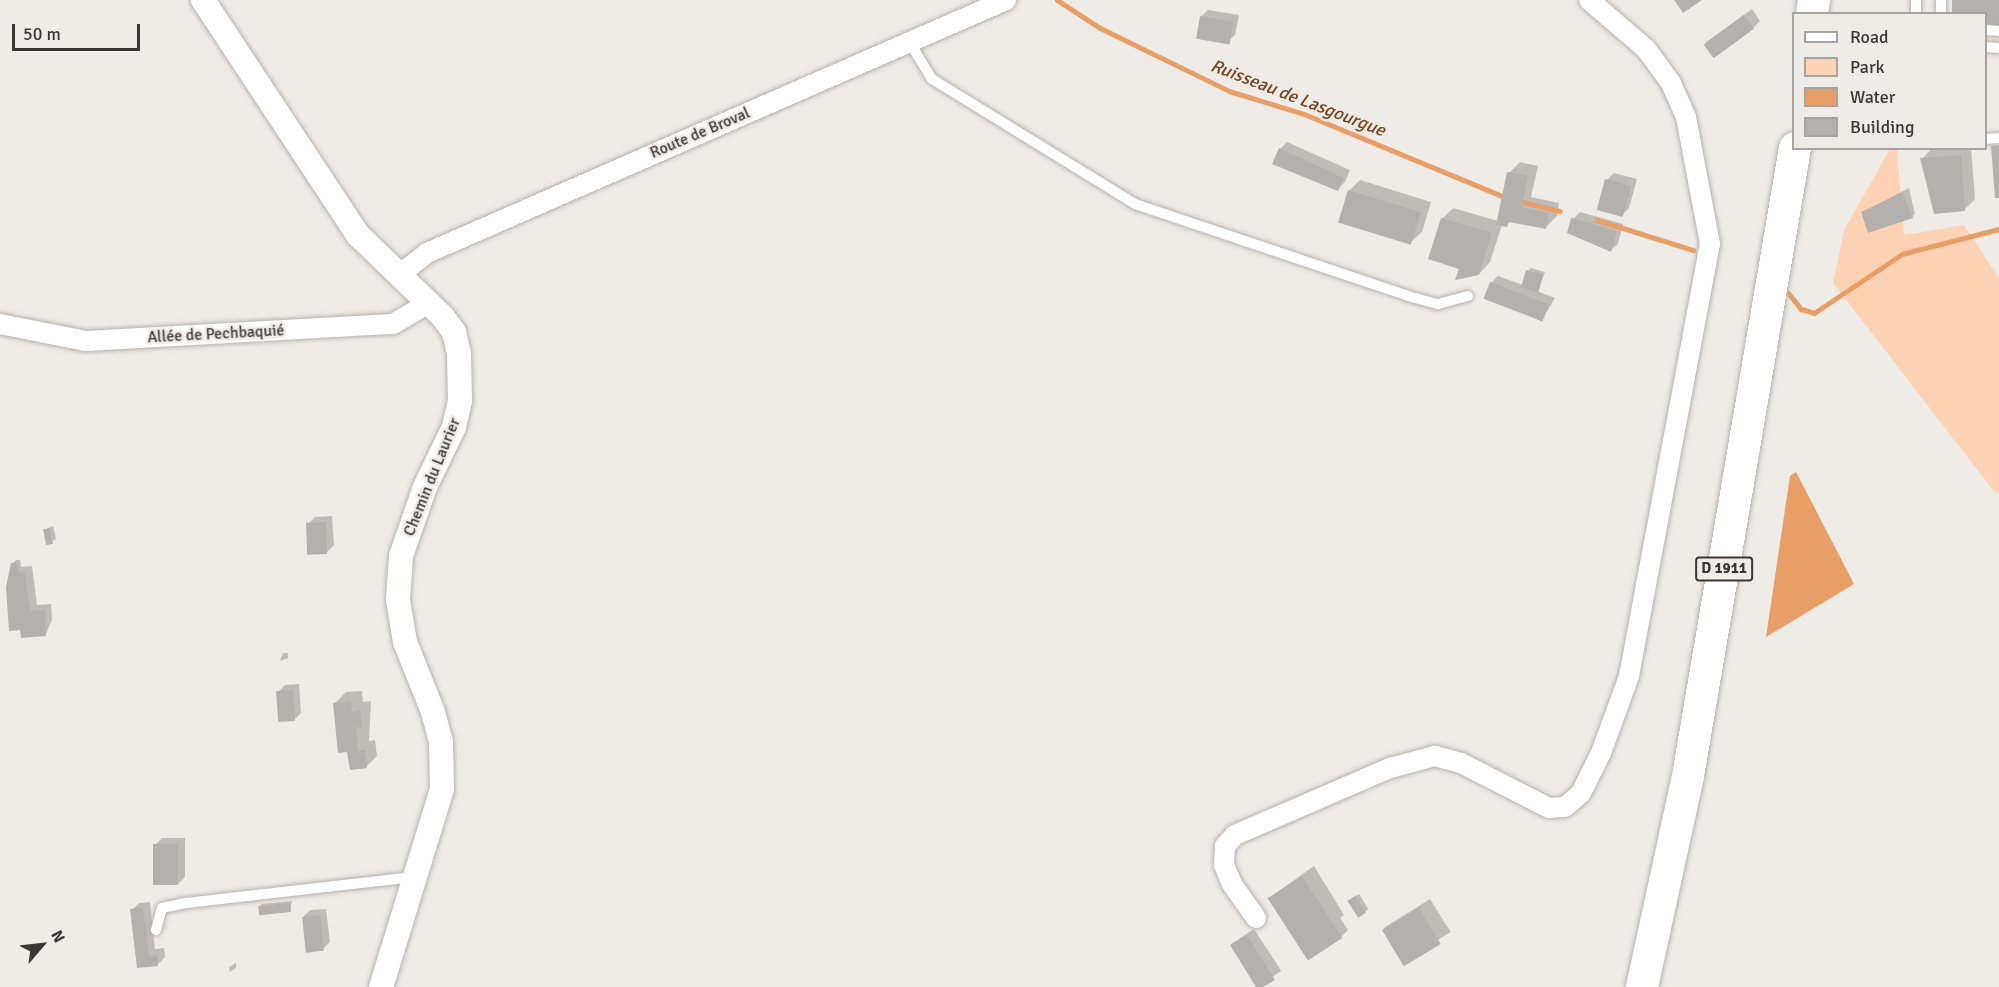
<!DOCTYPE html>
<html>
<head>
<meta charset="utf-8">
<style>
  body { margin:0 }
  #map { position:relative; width:1999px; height:987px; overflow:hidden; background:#efebe7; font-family:Signika,sans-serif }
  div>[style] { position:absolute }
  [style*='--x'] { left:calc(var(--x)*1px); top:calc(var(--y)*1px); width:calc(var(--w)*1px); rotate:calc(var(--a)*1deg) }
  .green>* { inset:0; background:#fed3b5 }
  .water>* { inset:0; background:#e89e67 }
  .shadow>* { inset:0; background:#0003; transform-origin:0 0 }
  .stream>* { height:5px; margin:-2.5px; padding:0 2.5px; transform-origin:2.5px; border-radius:2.5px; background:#e89e67 }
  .building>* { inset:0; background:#b4b0ad; transform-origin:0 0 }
  .roads { filter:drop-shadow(0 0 2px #b6b2af) drop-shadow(0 0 2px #b6b2af) }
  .service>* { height:10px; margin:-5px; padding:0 5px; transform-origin:5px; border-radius:5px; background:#fff }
  .minor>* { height:20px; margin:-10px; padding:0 10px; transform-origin:10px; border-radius:10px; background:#fff }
  .tertiary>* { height:24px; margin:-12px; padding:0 12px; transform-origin:12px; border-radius:12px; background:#fff }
  .primary>* { height:32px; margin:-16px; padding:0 16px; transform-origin:16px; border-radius:16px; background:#fff }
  span { translate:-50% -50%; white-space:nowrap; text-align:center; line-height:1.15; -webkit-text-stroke:5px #efebe7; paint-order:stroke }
  .shield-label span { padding:2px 4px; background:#efebe7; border:2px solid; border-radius:4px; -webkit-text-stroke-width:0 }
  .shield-label { font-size:15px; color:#3a3837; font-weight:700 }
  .street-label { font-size:16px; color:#3a3837 }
  .water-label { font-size:18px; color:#74441c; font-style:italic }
  .legend { position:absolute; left:1792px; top:12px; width:195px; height:138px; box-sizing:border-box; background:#efebe7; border:2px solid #a7a3a1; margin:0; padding:8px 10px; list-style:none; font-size:18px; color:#3a3837 }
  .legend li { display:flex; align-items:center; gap:12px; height:30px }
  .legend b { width:30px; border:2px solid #a7a3a1 }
  .north { position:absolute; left:12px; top:915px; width:60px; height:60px; -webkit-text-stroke:4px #efebe7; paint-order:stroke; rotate:62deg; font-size:16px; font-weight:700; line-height:24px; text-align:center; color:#3a3837 }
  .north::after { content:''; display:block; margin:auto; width:21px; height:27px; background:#3a3837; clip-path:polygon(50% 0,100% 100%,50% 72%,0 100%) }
  .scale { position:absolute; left:12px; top:24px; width:128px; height:27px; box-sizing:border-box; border:3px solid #3a3837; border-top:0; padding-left:8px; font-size:18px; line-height:21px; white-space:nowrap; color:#3a3837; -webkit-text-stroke:4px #efebe7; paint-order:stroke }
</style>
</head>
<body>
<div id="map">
  <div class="green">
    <i style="clip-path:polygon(1890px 149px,1897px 149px,1904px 235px,1964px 225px,1999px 278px,1999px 492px,1996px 494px,1833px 283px,1844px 230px)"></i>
  </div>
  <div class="water">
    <i style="clip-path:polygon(1796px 472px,1854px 584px,1766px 637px,1790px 476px)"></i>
  </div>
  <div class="shadow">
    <i style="clip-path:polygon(1752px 9px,1760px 21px,1753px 28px,1705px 43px)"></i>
    <i style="clip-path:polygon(1208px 10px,1239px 15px,1235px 35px,1228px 42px,1201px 17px)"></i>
    <i style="clip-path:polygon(1287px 142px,1350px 170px,1345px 182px,1338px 189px,1280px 149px)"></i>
    <i style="clip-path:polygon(1932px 148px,1971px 148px,1975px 199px,1964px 210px,1922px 159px)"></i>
    <i style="clip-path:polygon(1520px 162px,1538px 166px,1531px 197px,1559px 203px,1557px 216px,1546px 227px,1507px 220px,1502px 225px,1490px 262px,1479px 274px,1461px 268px,1442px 219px,1453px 208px,1498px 221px,1509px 173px)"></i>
    <i style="clip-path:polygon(1614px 173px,1637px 179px,1629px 208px,1622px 215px,1607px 180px)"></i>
    <i style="clip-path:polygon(1360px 180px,1431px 202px,1422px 232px,1411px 242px,1349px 191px)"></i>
    <i style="clip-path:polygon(1909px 188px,1915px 214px,1912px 217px,1863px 212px)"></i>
    <i style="clip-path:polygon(1580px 212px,1623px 224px,1618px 244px,1611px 250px,1573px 219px)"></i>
    <i style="clip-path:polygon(1530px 268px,1545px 272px,1537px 291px,1555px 298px,1542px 320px,1491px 283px,1498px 276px,1523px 285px)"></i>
    <i style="clip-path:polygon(332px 516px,334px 545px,327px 552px,308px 524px,315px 517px)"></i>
    <i style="clip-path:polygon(53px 526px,56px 539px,47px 543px,44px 530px)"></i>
    <i style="clip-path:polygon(16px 560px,20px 560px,21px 567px,32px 566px,37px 605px,51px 604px,52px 620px,46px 634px,22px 636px,13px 564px)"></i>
    <i style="clip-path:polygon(283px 653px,288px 653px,288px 658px,280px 661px)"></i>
    <i style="clip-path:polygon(299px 684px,301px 713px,294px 720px,278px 692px,285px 685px)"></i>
    <i style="clip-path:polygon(362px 691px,363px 702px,371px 701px,369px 741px,375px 740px,377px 756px,366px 767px,349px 750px,335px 703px,346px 692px)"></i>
    <i style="clip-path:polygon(162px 838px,185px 838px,185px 877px,178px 884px,155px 845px)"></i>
    <i style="clip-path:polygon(1314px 866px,1344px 915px,1340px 918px,1348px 930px,1341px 937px,1269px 898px)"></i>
    <i style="clip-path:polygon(1359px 894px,1368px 909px,1365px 912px,1352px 898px)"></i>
    <i style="left:1430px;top:899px;width:39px;height:55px;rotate:58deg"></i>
    <i style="clip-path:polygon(292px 901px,290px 911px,259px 907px,262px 904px)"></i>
    <i style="clip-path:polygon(150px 902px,155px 949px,164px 948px,165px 957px,158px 964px,138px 967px,132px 910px,139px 903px)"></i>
    <i style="clip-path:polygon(326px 909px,330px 942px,323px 949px,303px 917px,310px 910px)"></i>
    <i style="left:1254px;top:929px;width:50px;height:27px;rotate:57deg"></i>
    <i style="clip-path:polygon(236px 963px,236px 968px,230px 972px,229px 967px)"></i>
  </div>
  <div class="stream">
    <i style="--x:1057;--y:0;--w:51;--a:33.1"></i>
    <i style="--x:1100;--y:28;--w:144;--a:26"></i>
    <i style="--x:1229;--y:91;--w:78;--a:17"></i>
    <i style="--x:1304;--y:114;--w:214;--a:22.5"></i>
    <i style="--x:1523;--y:202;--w:38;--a:14"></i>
    <i style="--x:1597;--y:220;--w:101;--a:17.4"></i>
    <i style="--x:1788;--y:293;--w:21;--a:51"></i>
    <i style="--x:1801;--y:309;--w:14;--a:17"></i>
    <i style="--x:1814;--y:313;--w:106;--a:-33.8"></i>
    <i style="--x:1902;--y:254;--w:100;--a:-14.5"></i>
  </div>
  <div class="building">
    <i style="clip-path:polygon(1674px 0,1702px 0,1683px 13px)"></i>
    <i style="clip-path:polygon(1952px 0,1999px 0,1999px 27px,1986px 26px,1986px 14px,1952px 14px)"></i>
    <i style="left:1744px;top:15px;width:17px;height:50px;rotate:54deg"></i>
    <i style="left:1200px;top:16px;width:34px;height:23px;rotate:10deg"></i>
    <i style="clip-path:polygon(1999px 145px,1999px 198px,1995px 198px,1991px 146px)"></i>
    <i style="clip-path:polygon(1279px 148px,1344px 178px,1338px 191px,1272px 164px)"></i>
    <i style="clip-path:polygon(1961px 155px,1965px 211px,1934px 214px,1920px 158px)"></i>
    <i style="clip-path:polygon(1507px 172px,1528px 176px,1522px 207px,1549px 213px,1546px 229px,1509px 222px,1507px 227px,1496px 225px)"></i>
    <i style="left:1605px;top:179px;width:27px;height:32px;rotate:15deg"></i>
    <i style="left:1348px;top:190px;width:76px;height:34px;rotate:17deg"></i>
    <i style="clip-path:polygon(1902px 193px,1913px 218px,1868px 233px,1861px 212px)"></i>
    <i style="clip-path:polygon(1441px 218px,1492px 233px,1479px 275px,1455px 280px,1459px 269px,1428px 259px)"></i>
    <i style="clip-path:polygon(1571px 218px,1617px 231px,1611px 252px,1567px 233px)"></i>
    <i style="left:1526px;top:270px;width:18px;height:18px;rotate:16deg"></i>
    <i style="left:1490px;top:282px;width:63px;height:18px;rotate:21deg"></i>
    <i style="left:326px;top:522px;width:32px;height:20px;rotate:88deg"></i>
    <i style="left:50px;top:528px;width:16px;height:7px;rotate:79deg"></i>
    <i style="clip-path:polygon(17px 562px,19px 573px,25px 572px,30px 611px,45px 610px,46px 636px,21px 638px,20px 630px,9px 631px,6px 587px,11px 563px)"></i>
    <i style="left:293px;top:690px;width:31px;height:17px;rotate:86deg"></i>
    <i style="clip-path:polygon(351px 701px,352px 712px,360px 711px,362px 727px,356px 728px,358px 751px,365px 750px,367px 768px,350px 770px,347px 752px,338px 753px,333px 703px)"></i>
    <i style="left:153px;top:844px;width:25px;height:41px"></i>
    <i style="left:1302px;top:876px;width:74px;height:41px;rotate:57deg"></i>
    <i style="left:1355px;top:896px;width:20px;height:9px;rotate:57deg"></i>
    <i style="left:290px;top:903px;width:9px;height:32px;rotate:84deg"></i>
    <i style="clip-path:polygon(143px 908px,149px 956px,157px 955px,158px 966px,137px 968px,130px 909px)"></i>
    <i style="left:1419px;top:908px;width:42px;height:43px;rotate:59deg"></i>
    <i style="left:320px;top:915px;width:36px;height:18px;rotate:84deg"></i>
    <i style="clip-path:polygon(1247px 935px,1275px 980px,1263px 987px,1256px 987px,1230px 945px)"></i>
  </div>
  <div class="roads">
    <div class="service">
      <i style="--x:1916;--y:0;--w:14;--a:90"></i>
      <i style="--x:1941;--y:14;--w:14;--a:-90"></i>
      <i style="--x:1986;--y:30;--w:13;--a:4"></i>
      <i style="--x:910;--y:43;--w:42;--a:58.6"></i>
      <i style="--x:932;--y:79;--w:238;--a:31.6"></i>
      <i style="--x:1135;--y:204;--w:295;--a:18.6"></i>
      <i style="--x:1415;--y:298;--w:24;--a:15"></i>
      <i style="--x:1438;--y:304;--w:31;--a:-15"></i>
      <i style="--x:1986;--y:47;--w:13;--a:4"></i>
      <i style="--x:1986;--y:139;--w:13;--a:-4"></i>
      <i style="--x:156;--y:930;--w:23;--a:-75"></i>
      <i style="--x:162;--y:908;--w:25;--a:-12"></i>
      <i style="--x:186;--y:903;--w:229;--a:-6.5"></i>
    </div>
    <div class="minor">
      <i style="--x:399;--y:275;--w:36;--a:-38"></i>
      <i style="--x:427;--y:253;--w:632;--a:-23.6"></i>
      <i style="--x:0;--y:324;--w:88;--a:11.2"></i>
      <i style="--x:86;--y:341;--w:307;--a:-3.2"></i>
      <i style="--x:393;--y:324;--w:42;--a:-30.3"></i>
      <i style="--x:1256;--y:918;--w:42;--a:-125.2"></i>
      <i style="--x:1232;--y:884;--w:21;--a:-113"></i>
      <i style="--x:1224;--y:865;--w:19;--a:-87"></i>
      <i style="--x:1225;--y:846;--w:15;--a:-48"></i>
      <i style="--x:1235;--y:835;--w:169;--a:-23.4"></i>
      <i style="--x:1390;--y:768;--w:47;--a:-14.9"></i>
      <i style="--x:1435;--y:756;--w:27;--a:15"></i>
      <i style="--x:1461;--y:763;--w:99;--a:27.1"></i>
      <i style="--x:1549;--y:808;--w:16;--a:-4"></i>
      <i style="--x:1565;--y:807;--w:21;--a:-41"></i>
      <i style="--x:1581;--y:793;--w:45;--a:-63.4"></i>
      <i style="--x:1601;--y:753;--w:82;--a:-70"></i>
      <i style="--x:1629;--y:676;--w:440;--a:-79.4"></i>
      <i style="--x:1710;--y:244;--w:129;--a:-100.7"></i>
      <i style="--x:1686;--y:117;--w:37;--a:-114"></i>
      <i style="--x:1671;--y:83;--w:42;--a:-126.3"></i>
      <i style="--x:1646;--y:49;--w:75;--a:-139.3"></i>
    </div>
    <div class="tertiary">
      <i style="--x:203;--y:0;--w:282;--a:56.6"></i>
      <i style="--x:358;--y:235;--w:118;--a:44"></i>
      <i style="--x:443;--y:317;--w:19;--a:54"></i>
      <i style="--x:454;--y:332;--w:22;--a:77"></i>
      <i style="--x:459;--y:353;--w:48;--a:88.8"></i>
      <i style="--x:460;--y:401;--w:27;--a:103"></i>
      <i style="--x:454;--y:427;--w:67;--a:115.8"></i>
      <i style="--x:425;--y:487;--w:73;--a:109.2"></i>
      <i style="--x:401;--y:556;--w:44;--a:93.9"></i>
      <i style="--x:398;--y:600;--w:43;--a:80.5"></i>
      <i style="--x:405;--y:642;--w:75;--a:68.2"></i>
      <i style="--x:433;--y:712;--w:31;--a:75"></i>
      <i style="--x:441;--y:742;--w:47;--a:88.8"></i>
      <i style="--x:442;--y:789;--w:207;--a:107.1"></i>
    </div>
    <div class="primary">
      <i style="--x:1812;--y:14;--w:14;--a:-82"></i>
      <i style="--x:1642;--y:987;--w:216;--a:-77.7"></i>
      <i style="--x:1688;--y:776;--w:637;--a:-80.33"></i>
    </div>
  </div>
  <div class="shield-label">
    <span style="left:1724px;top:569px">D 1911</span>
  </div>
  <div class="street-label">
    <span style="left:700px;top:133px;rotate:-23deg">Route de Broval</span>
    <span style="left:216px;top:334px;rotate:-3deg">Allée de Pechbaquié</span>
    <span style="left:432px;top:477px;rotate:-68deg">Chemin du Laurier</span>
  </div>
  <div class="water-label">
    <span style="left:1298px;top:98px;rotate:21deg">Ruisseau de Lasgourgue</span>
  </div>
  <ul class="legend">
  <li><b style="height:8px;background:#fff"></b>Road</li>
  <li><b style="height:16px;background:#fed3b5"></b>Park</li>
  <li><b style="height:16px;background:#e89e67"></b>Water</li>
  <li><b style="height:16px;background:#b4b0ad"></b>Building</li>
  </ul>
  <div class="north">N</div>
  <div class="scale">50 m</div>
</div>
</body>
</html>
